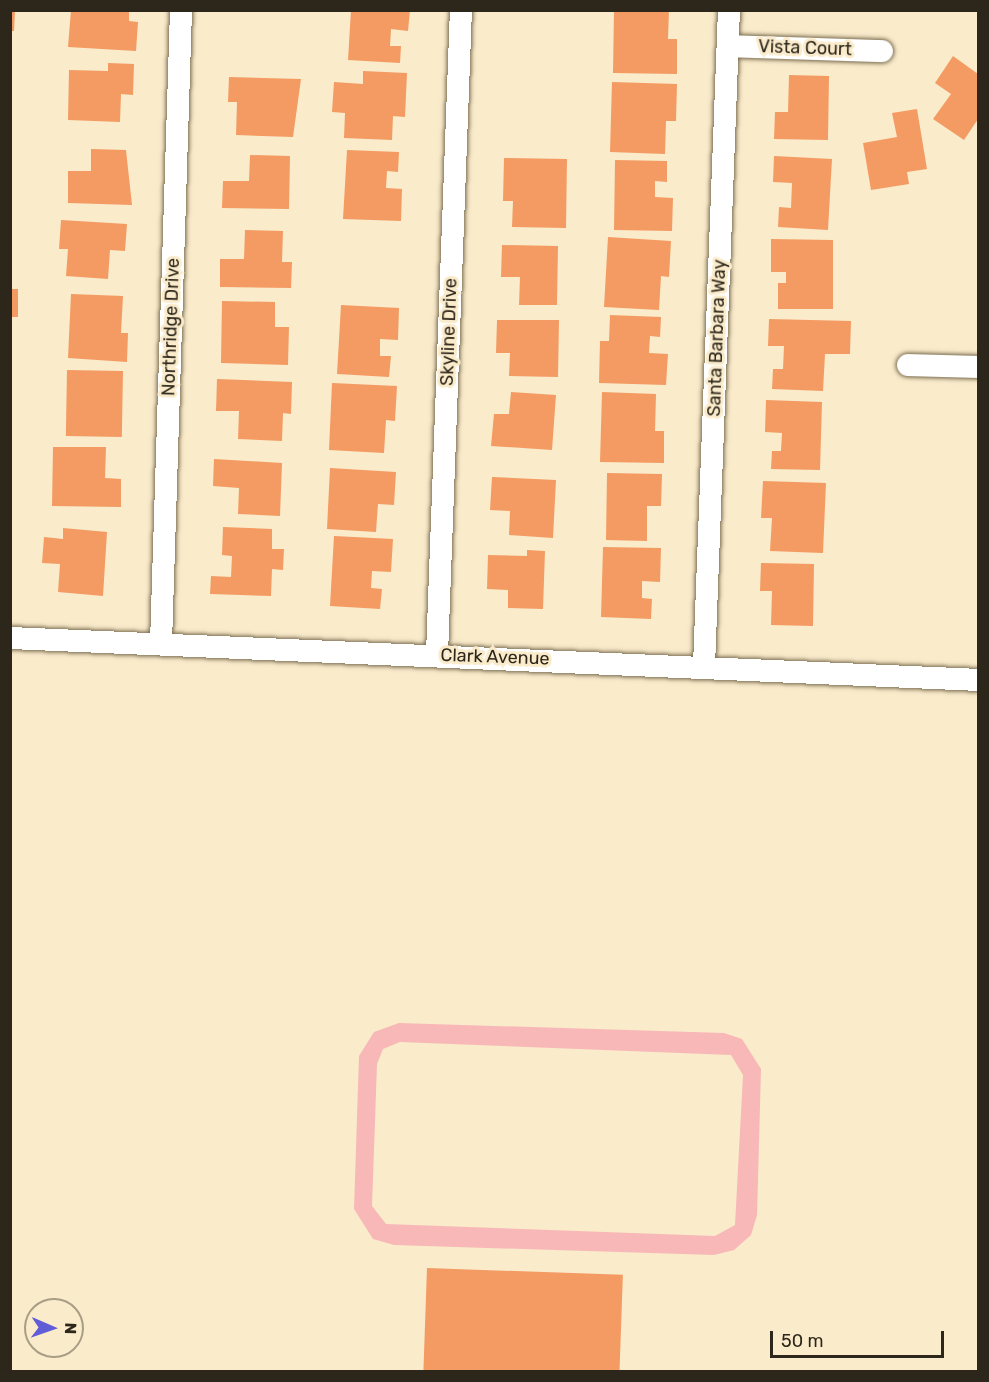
<!DOCTYPE html>
<html>
<head>
<meta charset="utf-8">
<style>
  body { margin:0 }
  #map { position:relative; width:989px; height:1382px; overflow:hidden; background:#faebcb; font-family:Rubik,sans-serif }
  div>[style] { position:absolute }
  [style*='--x'] { left:calc(var(--x)*1px); top:calc(var(--y)*1px); width:calc(var(--w)*1px); rotate:calc(var(--a)*1deg) }
  .green>* { inset:0; background:#f7b8b7 }
  .building>* { inset:0; background:#f39b63; transform-origin:0 0 }
  .roads { filter:drop-shadow(0 0 2px #7c6f52) drop-shadow(0 0 2px #7c6f52) }
  .street>* { height:22px; margin:-11px; padding:0 11px; transform-origin:11px; border-radius:11px; background:#fff }
  span { translate:-50% -50%; white-space:nowrap; text-align:center; line-height:1.15; -webkit-text-stroke:6px #faebcb; paint-order:stroke }
  .street-label { font-size:18px; color:#2d271b }
  .frame { position:absolute; inset:0; border:12px solid #2d271b; pointer-events:none }
  .north { position:absolute; left:24px; top:1298px; width:60px; height:60px; box-sizing:border-box; background:#faebcb; border:2px solid #a89d85; border-radius:50%; rotate:92deg; font-size:16px; font-weight:700; line-height:24px; text-align:center; color:#2d271b }
  .north::after { content:''; display:block; margin:auto; width:21px; height:27px; background:#615dd6; clip-path:polygon(50% 0,100% 100%,50% 72%,0 100%) }
  .scale { position:absolute; left:770px; top:1331px; width:174px; height:27px; box-sizing:border-box; border:3px solid #2d271b; border-top:0; padding-left:8px; font-size:18px; line-height:21px; white-space:nowrap; color:#2d271b; -webkit-text-stroke:4px #faebcb; paint-order:stroke }
</style>
</head>
<body>
<div id="map">
  <div class="green">
    <i style="clip-path:polygon(evenodd,399px 1023px,724px 1033px,742px 1039px,761px 1069px,757px 1215px,751px 1235px,734px 1250px,714px 1255px,394px 1245px,373px 1239px,354px 1209px,359px 1056px,374px 1032px,399px 1023px,400px 1042px,731px 1055px,743px 1075px,735px 1225px,715px 1236px,386px 1224px,372px 1206px,377px 1064px,383px 1049px,400px 1042px)"></i>
  </div>
  <div class="building">
    <i style="clip-path:polygon(10px 10px,15px 10px,14px 31px,10px 31px)"></i>
    <i style="clip-path:polygon(71px 10px,129px 10px,129px 21px,138px 22px,136px 51px,68px 47px)"></i>
    <i style="clip-path:polygon(351px 10px,410px 10px,408px 31px,391px 29px,390px 46px,401px 46px,400px 63px,348px 60px)"></i>
    <i style="clip-path:polygon(614px 10px,669px 10px,668px 39px,677px 39px,677px 74px,613px 73px)"></i>
    <i style="clip-path:polygon(953px 56px,978px 74px,978px 119px,964px 140px,933px 119px,951px 94px,935px 83px)"></i>
    <i style="clip-path:polygon(108px 63px,134px 64px,133px 95px,121px 94px,120px 122px,68px 120px,69px 70px,108px 71px)"></i>
    <i style="clip-path:polygon(363px 71px,407px 73px,405px 117px,393px 116px,392px 140px,344px 138px,345px 113px,332px 112px,334px 82px,363px 84px)"></i>
    <i style="clip-path:polygon(789px 75px,829px 76px,828px 140px,774px 139px,775px 112px,788px 112px)"></i>
    <i style="clip-path:polygon(229px 77px,301px 79px,293px 137px,236px 135px,237px 102px,228px 102px)"></i>
    <i style="clip-path:polygon(612px 82px,677px 84px,676px 121px,666px 121px,665px 154px,610px 152px)"></i>
    <i style="clip-path:polygon(917px 109px,927px 169px,907px 172px,909px 184px,871px 190px,863px 143px,897px 137px,892px 113px)"></i>
    <i style="clip-path:polygon(91px 149px,126px 150px,132px 205px,68px 203px,68px 171px,91px 171px)"></i>
    <i style="clip-path:polygon(347px 150px,399px 152px,398px 172px,387px 171px,386px 188px,402px 189px,401px 221px,343px 219px)"></i>
    <i style="clip-path:polygon(250px 155px,290px 156px,289px 209px,222px 208px,223px 181px,249px 181px)"></i>
    <i style="clip-path:polygon(774px 156px,832px 159px,828px 230px,778px 227px,779px 207px,791px 208px,792px 183px,773px 182px)"></i>
    <i style="clip-path:polygon(504px 158px,567px 159px,566px 228px,512px 227px,513px 201px,503px 201px)"></i>
    <i style="clip-path:polygon(615px 160px,667px 161px,667px 182px,655px 181px,655px 197px,673px 198px,672px 231px,614px 230px)"></i>
    <i style="clip-path:polygon(61px 220px,127px 224px,125px 251px,110px 250px,108px 279px,66px 276px,68px 249px,59px 249px)"></i>
    <i style="clip-path:polygon(245px 230px,283px 231px,282px 262px,292px 262px,291px 288px,220px 287px,220px 259px,244px 259px)"></i>
    <i style="clip-path:polygon(608px 237px,671px 241px,669px 277px,661px 276px,659px 310px,604px 307px)"></i>
    <i style="clip-path:polygon(771px 239px,833px 240px,833px 309px,778px 309px,778px 283px,786px 283px,786px 272px,771px 272px)"></i>
    <i style="clip-path:polygon(502px 245px,558px 246px,557px 305px,519px 305px,520px 277px,501px 277px)"></i>
    <i style="left:10px;top:289px;width:8px;height:28px"></i>
    <i style="clip-path:polygon(71px 294px,123px 296px,121px 333px,128px 333px,127px 362px,68px 358px)"></i>
    <i style="clip-path:polygon(222px 301px,275px 302px,275px 327px,289px 327px,288px 365px,221px 363px)"></i>
    <i style="clip-path:polygon(341px 305px,399px 308px,398px 340px,380px 339px,380px 356px,391px 356px,389px 377px,337px 374px)"></i>
    <i style="clip-path:polygon(610px 315px,661px 317px,660px 337px,650px 336px,649px 353px,668px 354px,666px 385px,599px 383px,600px 341px,609px 341px)"></i>
    <i style="clip-path:polygon(769px 319px,851px 321px,850px 354px,825px 354px,823px 391px,772px 389px,773px 369px,783px 369px,784px 346px,768px 346px)"></i>
    <i style="clip-path:polygon(497px 320px,559px 320px,558px 377px,509px 376px,510px 353px,496px 353px)"></i>
    <i style="left:67px;top:370px;width:56px;height:66px;rotate:1deg"></i>
    <i style="clip-path:polygon(217px 379px,292px 382px,291px 414px,283px 413px,282px 441px,238px 439px,239px 411px,216px 411px)"></i>
    <i style="clip-path:polygon(332px 383px,397px 386px,395px 421px,386px 420px,384px 453px,329px 450px)"></i>
    <i style="clip-path:polygon(511px 392px,556px 395px,552px 450px,491px 446px,494px 414px,509px 414px)"></i>
    <i style="clip-path:polygon(602px 392px,656px 394px,655px 431px,664px 431px,664px 463px,600px 462px)"></i>
    <i style="clip-path:polygon(766px 400px,822px 402px,820px 470px,771px 469px,772px 451px,781px 451px,782px 433px,765px 432px)"></i>
    <i style="clip-path:polygon(53px 447px,106px 447px,105px 478px,121px 479px,121px 507px,52px 506px)"></i>
    <i style="clip-path:polygon(214px 459px,282px 463px,280px 516px,238px 514px,239px 488px,213px 486px)"></i>
    <i style="clip-path:polygon(330px 468px,396px 472px,394px 505px,378px 504px,376px 532px,327px 529px)"></i>
    <i style="clip-path:polygon(607px 473px,662px 474px,661px 506px,647px 506px,647px 541px,606px 540px)"></i>
    <i style="clip-path:polygon(492px 477px,556px 480px,553px 538px,509px 535px,510px 511px,490px 510px)"></i>
    <i style="clip-path:polygon(763px 481px,826px 483px,823px 553px,770px 551px,772px 518px,761px 518px)"></i>
    <i style="clip-path:polygon(223px 527px,272px 529px,272px 549px,284px 549px,283px 570px,272px 569px,271px 596px,210px 594px,211px 576px,231px 577px,232px 556px,222px 555px)"></i>
    <i style="clip-path:polygon(63px 528px,107px 532px,103px 596px,58px 592px,60px 564px,42px 563px,44px 537px,63px 539px)"></i>
    <i style="clip-path:polygon(334px 536px,393px 539px,391px 572px,372px 571px,371px 588px,382px 589px,380px 609px,330px 606px)"></i>
    <i style="clip-path:polygon(603px 547px,661px 548px,660px 582px,642px 581px,642px 598px,652px 599px,651px 619px,601px 617px)"></i>
    <i style="clip-path:polygon(527px 550px,545px 551px,543px 609px,508px 608px,508px 590px,487px 589px,488px 555px,527px 556px)"></i>
    <i style="clip-path:polygon(761px 563px,814px 564px,813px 626px,771px 625px,772px 591px,760px 591px)"></i>
    <i style="left:427px;top:1268px;width:196px;height:104px;rotate:2deg"></i>
  </div>
  <div class="roads">
    <div class="street">
      <i style="--x:728;--y:46;--w:154;--a:1.9"></i>
      <i style="--x:908;--y:365;--w:70;--a:1.6"></i>
      <i style="--x:10;--y:638;--w:969;--a:2.48"></i>
      <i style="--x:161;--y:643;--w:633;--a:-88.19"></i>
      <i style="--x:437;--y:654;--w:644;--a:-87.87"></i>
      <i style="--x:704;--y:666;--w:656;--a:-87.82"></i>
    </div>
  </div>
  <div class="street-label">
    <span style="left:805px;top:48px;rotate:2deg">Vista Court</span>
    <span style="left:171px;top:327px;rotate:-88deg">Northridge Drive</span>
    <span style="left:449px;top:332px;rotate:-88deg">Skyline Drive</span>
    <span style="left:717px;top:338px;rotate:-88deg">Santa Barbara Way</span>
    <span style="left:495px;top:657px;rotate:2deg">Clark Avenue</span>
  </div>
  <div class="frame"></div>
  <div class="north">N</div>
  <div class="scale">50 m</div>
</div>
</body>
</html>
